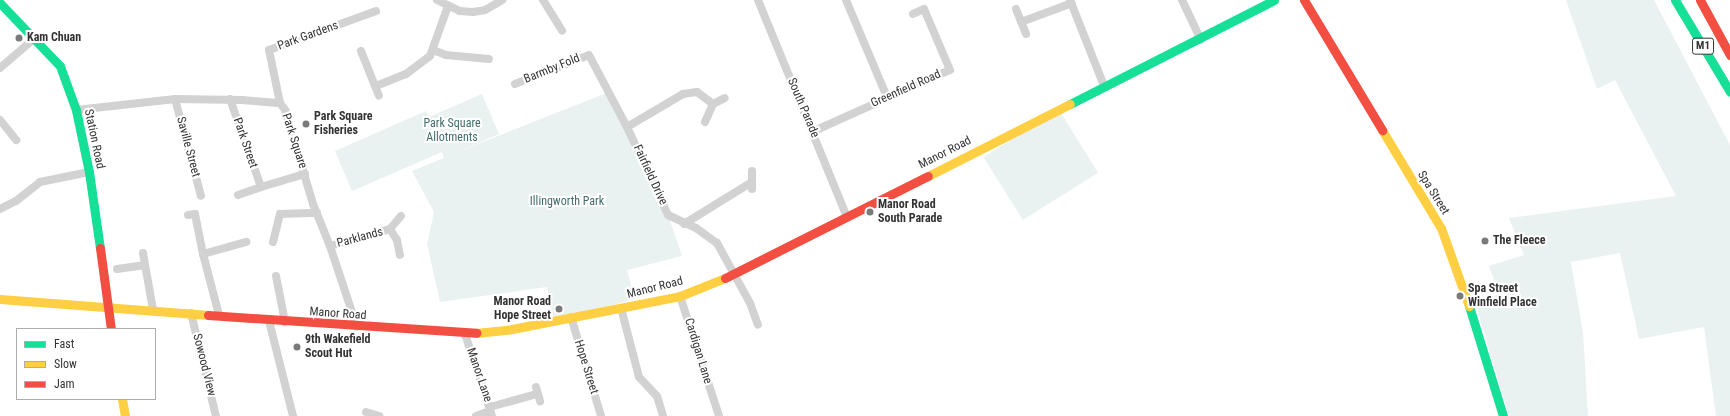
<!DOCTYPE html>
<html>
<head>
<meta charset="utf-8">
<style>
  body { margin:0 }
  #map { position:relative; width:1730px; height:416px; overflow:hidden; background:#fff; font-family:"Roboto Condensed",sans-serif }
  div>[style] { position:absolute }
  [style*='--x'] { left:calc(var(--x)*1px); top:calc(var(--y)*1px); width:calc(var(--w)*1px); rotate:calc(var(--a)*1deg) }
  .green>* { inset:0; background:#eaf1f1; transform-origin:0 0 }
  .street>* { height:8px; margin:-4px; padding:0 4px; transform-origin:4px; border-radius:4px; background:#d2d2d2 }
  .fast>* { height:9px; margin:-4.5px; padding:0 4.5px; transform-origin:4.5px; border-radius:4.5px; background:#16e098 }
  .slow>* { height:9px; margin:-4.5px; padding:0 4.5px; transform-origin:4.5px; border-radius:4.5px; background:#ffcf43 }
  .jam>* { height:9px; margin:-4.5px; padding:0 4.5px; transform-origin:4.5px; border-radius:4.5px; background:#f24e42 }
  .dots>* { width:11px; height:11px; translate:-50% -50%; box-sizing:border-box; border:2px solid #fff; border-radius:50% }
  span { translate:-50% -50%; white-space:nowrap; text-align:center; line-height:1.15; -webkit-text-stroke:4px #fff; paint-order:stroke }
  .shield-label span { padding:1px 3px; background:#fff; border:1px solid; border-radius:3px; -webkit-text-stroke-width:0 }
  .shield-label { font-size:11px; color:#333; font-weight:700 }
  .street-label { font-size:12px; color:#333 }
  .poi-label { font-size:12px; color:#333; font-weight:700 }
  .left { translate:0 -50%; text-align:left }
  .right { translate:-100% -50%; text-align:right }
  .park-label { font-size:12px; color:#426d6a }
  .legend { position:absolute; left:16px; top:328px; width:140px; height:72px; box-sizing:border-box; background:#fff; border:1px solid #adadad; margin:0; padding:5px 7px; list-style:none; font-size:12px; color:#333 }
  .legend li { display:flex; align-items:center; gap:8px; height:20px }
  .legend b { width:20px; border:1px solid #adadad }
</style>
</head>
<body>
<div id="map">
  <div class="green">
    <i style="clip-path:polygon(1566px 0,1654px 0,1730px 145px,1730px 416px,1716px 416px,1704px 327px,1639px 339px,1620px 253px,1571px 262px,1583px 333px,1588px 416px,1509px 416px,1475px 302px,1499px 295px,1489px 266px,1524px 255px,1509px 218px,1676px 196px,1615px 80px,1597px 89px)"></i>
    <i style="clip-path:polygon(609px 92px,668px 215px,682px 256px,627px 270px,635px 299px,554px 321px,547px 287px,440px 302px,427px 244px,434px 212px,412px 171px,444px 158px,442px 152px,352px 191px,335px 151px,426px 111px,429px 117px,482px 94px,499px 134px,460px 151px)"></i>
    <i style="left:1059px;top:110px;width:74px;height:89px;rotate:58deg"></i>
  </div>
  <div class="street">
    <i style="--x:437;--y:0;--w:25;--a:26"></i>
    <i style="--x:460;--y:11;--w:13;--a:4"></i>
    <i style="--x:473;--y:12;--w:12;--a:-9"></i>
    <i style="--x:485;--y:10;--w:20;--a:-30"></i>
    <i style="--x:543;--y:0;--w:36;--a:58"></i>
    <i style="--x:758;--y:0;--w:235;--a:67.7"></i>
    <i style="--x:846;--y:0;--w:105;--a:67.1"></i>
    <i style="--x:1070;--y:0;--w:92;--a:68.4"></i>
    <i style="--x:1182;--y:0;--w:44;--a:64.6"></i>
    <i style="--x:1016;--y:9;--w:27;--a:68"></i>
    <i style="--x:1021;--y:22;--w:54;--a:-20.4"></i>
    <i style="--x:433;--y:50;--w:14;--a:21"></i>
    <i style="--x:446;--y:55;--w:43;--a:5.3"></i>
    <i style="--x:361;--y:51;--w:48;--a:68.2"></i>
    <i style="--x:0;--y:68;--w:46;--a:-40.6"></i>
    <i style="--x:515;--y:84;--w:79;--a:-21.4"></i>
    <i style="--x:589;--y:55;--w:81;--a:62.2"></i>
    <i style="--x:627;--y:127;--w:97;--a:65"></i>
    <i style="--x:668;--y:215;--w:31;--a:25"></i>
    <i style="--x:696;--y:228;--w:26;--a:36"></i>
    <i style="--x:717;--y:243;--w:68;--a:61.2"></i>
    <i style="--x:750;--y:303;--w:23;--a:70"></i>
    <i style="--x:376;--y:86;--w:32;--a:-22"></i>
    <i style="--x:406;--y:74;--w:30;--a:-37"></i>
    <i style="--x:430;--y:56;--w:53;--a:-70.2"></i>
    <i style="--x:175;--y:99;--w:100;--a:75"></i>
    <i style="--x:230;--y:99;--w:93;--a:70.6"></i>
    <i style="--x:261;--y:187;--w:46;--a:-16.5"></i>
    <i style="--x:280;--y:103;--w:54;--a:-101.7"></i>
    <i style="--x:269;--y:50;--w:114;--a:-20"></i>
    <i style="--x:76;--y:110;--w:100;--a:-6.3"></i>
    <i style="--x:175;--y:99;--w:67;--a:0.9"></i>
    <i style="--x:242;--y:100;--w:38;--a:5"></i>
    <i style="--x:280;--y:103;--w:9;--a:54"></i>
    <i style="--x:285;--y:110;--w:98;--a:73.4"></i>
    <i style="--x:313;--y:204;--w:45;--a:68"></i>
    <i style="--x:330;--y:246;--w:85;--a:71.6"></i>
    <i style="--x:0;--y:120;--w:26;--a:51"></i>
    <i style="--x:705;--y:122;--w:20;--a:-66"></i>
    <i style="--x:713;--y:104;--w:13;--a:-27"></i>
    <i style="--x:627;--y:127;--w:65;--a:-30.5"></i>
    <i style="--x:683;--y:94;--w:14;--a:-8"></i>
    <i style="--x:697;--y:92;--w:20;--a:37"></i>
    <i style="--x:814;--y:131;--w:149;--a:-24.2"></i>
    <i style="--x:950;--y:70;--w:66;--a:-113.1"></i>
    <i style="--x:924;--y:9;--w:12;--a:156"></i>
    <i style="--x:752;--y:171;--w:18;--a:90"></i>
    <i style="--x:238;--y:195;--w:24;--a:-19"></i>
    <i style="--x:0;--y:209;--w:18;--a:-27"></i>
    <i style="--x:16;--y:201;--w:31;--a:-38"></i>
    <i style="--x:40;--y:182;--w:50;--a:-11.5"></i>
    <i style="--x:188;--y:215;--w:7;--a:-8"></i>
    <i style="--x:195;--y:214;--w:41;--a:78.7"></i>
    <i style="--x:203;--y:254;--w:63;--a:75.3"></i>
    <i style="--x:684;--y:224;--w:80;--a:-31.7"></i>
    <i style="--x:390;--y:229;--w:13;--a:58"></i>
    <i style="--x:397;--y:240;--w:15;--a:79"></i>
    <i style="--x:273;--y:242;--w:29;--a:-76"></i>
    <i style="--x:280;--y:214;--w:37;--a:-2"></i>
    <i style="--x:330;--y:246;--w:62;--a:-15.8"></i>
    <i style="--x:390;--y:229;--w:17;--a:-50"></i>
    <i style="--x:143;--y:253;--w:58;--a:80"></i>
    <i style="--x:203;--y:254;--w:45;--a:-15.6"></i>
    <i style="--x:117;--y:269;--w:27;--a:-8"></i>
    <i style="--x:276;--y:276;--w:47;--a:78.9"></i>
    <i style="--x:680;--y:296;--w:126;--a:72"></i>
    <i style="--x:621;--y:308;--w:71;--a:75.4"></i>
    <i style="--x:639;--y:377;--w:26;--a:47"></i>
    <i style="--x:657;--y:396;--w:21;--a:73"></i>
    <i style="--x:191;--y:313;--w:106;--a:76.4"></i>
    <i style="--x:571;--y:317;--w:103;--a:73.1"></i>
    <i style="--x:269;--y:321;--w:98;--a:75.8"></i>
    <i style="--x:465;--y:334;--w:86;--a:71.8"></i>
    <i style="--x:536;--y:387;--w:15;--a:74"></i>
    <i style="--x:490;--y:407;--w:49;--a:-15.5"></i>
    <i style="--x:366;--y:412;--w:14;--a:17"></i>
    <i style="--x:476;--y:416;--w:15;--a:-20"></i>
  </div>
  <div class="fast">
    <i style="--x:1675;--y:0;--w:107;--a:59.1"></i>
    <i style="--x:0;--y:3;--w:87;--a:46.4"></i>
    <i style="--x:60;--y:66;--w:47;--a:70"></i>
    <i style="--x:76;--y:110;--w:63;--a:78.2"></i>
    <i style="--x:89;--y:172;--w:77;--a:81.8"></i>
    <i style="--x:1070;--y:104;--w:229;--a:-27"></i>
    <i style="--x:1469;--y:306;--w:115;--a:72.8"></i>
  </div>
  <div class="slow">
    <i style="--x:1382;--y:130;--w:114;--a:59"></i>
    <i style="--x:1441;--y:228;--w:83;--a:70.3"></i>
    <i style="--x:928;--y:176;--w:159;--a:-26.9"></i>
    <i style="--x:0;--y:299;--w:209;--a:4.4"></i>
    <i style="--x:476;--y:333;--w:36;--a:-6"></i>
    <i style="--x:512;--y:329;--w:171;--a:-11.1"></i>
    <i style="--x:680;--y:296;--w:48;--a:-21.8"></i>
    <i style="--x:122;--y:399;--w:17;--a:80"></i>
  </div>
  <div class="jam">
    <i style="--x:1304;--y:0;--w:152;--a:59"></i>
    <i style="--x:1700;--y:0;--w:63;--a:61.4"></i>
    <i style="--x:100;--y:248;--w:82;--a:82.3"></i>
    <i style="--x:725;--y:278;--w:227;--a:-26.7"></i>
    <i style="--x:208;--y:315;--w:269;--a:3.8"></i>
  </div>
  <div class="dots">
    <i style="left:19px;top:38px;background:#7a7a7a"></i>
    <i style="left:306px;top:124px;background:#7a7a7a"></i>
    <i style="left:870px;top:212px;background:#7a7a7a"></i>
    <i style="left:1485px;top:241px;background:#7a7a7a"></i>
    <i style="left:1460px;top:296px;background:#7a7a7a"></i>
    <i style="left:559px;top:309px;background:#7a7a7a"></i>
    <i style="left:297px;top:347px;background:#7a7a7a"></i>
  </div>
  <div class="shield-label">
    <span style="left:1703px;top:46px">M1</span>
  </div>
  <div class="street-label">
    <span style="left:308px;top:36px;rotate:-20deg">Park Gardens</span>
    <span style="left:552px;top:69px;rotate:-22deg">Barmby Fold</span>
    <span style="left:906px;top:89px;rotate:-24deg">Greenfield Road</span>
    <span style="left:803px;top:108px;rotate:67deg">South Parade</span>
    <span style="left:94px;top:139px;rotate:78deg">Station Road</span>
    <span style="left:294px;top:141px;rotate:72deg">Park Square</span>
    <span style="left:245px;top:143px;rotate:71deg">Park Street</span>
    <span style="left:188px;top:147px;rotate:75deg">Saville Street</span>
    <span style="left:945px;top:153px;rotate:-27deg">Manor Road</span>
    <span style="left:650px;top:175px;rotate:65deg">Fairfield Drive</span>
    <span style="left:1433px;top:193px;rotate:58deg">Spa Street</span>
    <span style="left:360px;top:238px;rotate:-15deg">Parklands</span>
    <span style="left:655px;top:288px;rotate:-14deg">Manor Road</span>
    <span style="left:338px;top:314px;rotate:4deg">Manor Road</span>
    <span style="left:698px;top:351px;rotate:73deg">Cardigan Lane</span>
    <span style="left:204px;top:365px;rotate:76deg">Sowood View</span>
    <span style="left:586px;top:367px;rotate:73deg">Hope Street</span>
    <span style="left:479px;top:375px;rotate:71deg">Manor Lane</span>
  </div>
  <div class="poi-label">
    <span class="left" style="left:27px;top:38px">Kam Chuan</span>
    <span class="left" style="left:314px;top:124px">Park Square<br>Fisheries</span>
    <span class="left" style="left:878px;top:212px">Manor Road<br>South Parade</span>
    <span class="left" style="left:1493px;top:241px">The Fleece</span>
    <span class="left" style="left:1468px;top:296px">Spa Street<br>Winfield Place</span>
    <span class="right" style="left:551px;top:309px">Manor Road<br>Hope Street</span>
    <span class="left" style="left:305px;top:347px">9th Wakefield<br>Scout Hut</span>
  </div>
  <div class="park-label">
    <span style="left:452px;top:131px">Park Square<br>Allotments</span>
    <span style="left:567px;top:202px">Illingworth Park</span>
  </div>
  <ul class="legend">
  <li><b style="height:5px;background:#16e098"></b>Fast</li>
  <li><b style="height:5px;background:#ffcf43"></b>Slow</li>
  <li><b style="height:5px;background:#f24e42"></b>Jam</li>
  </ul>
</div>
</body>
</html>
